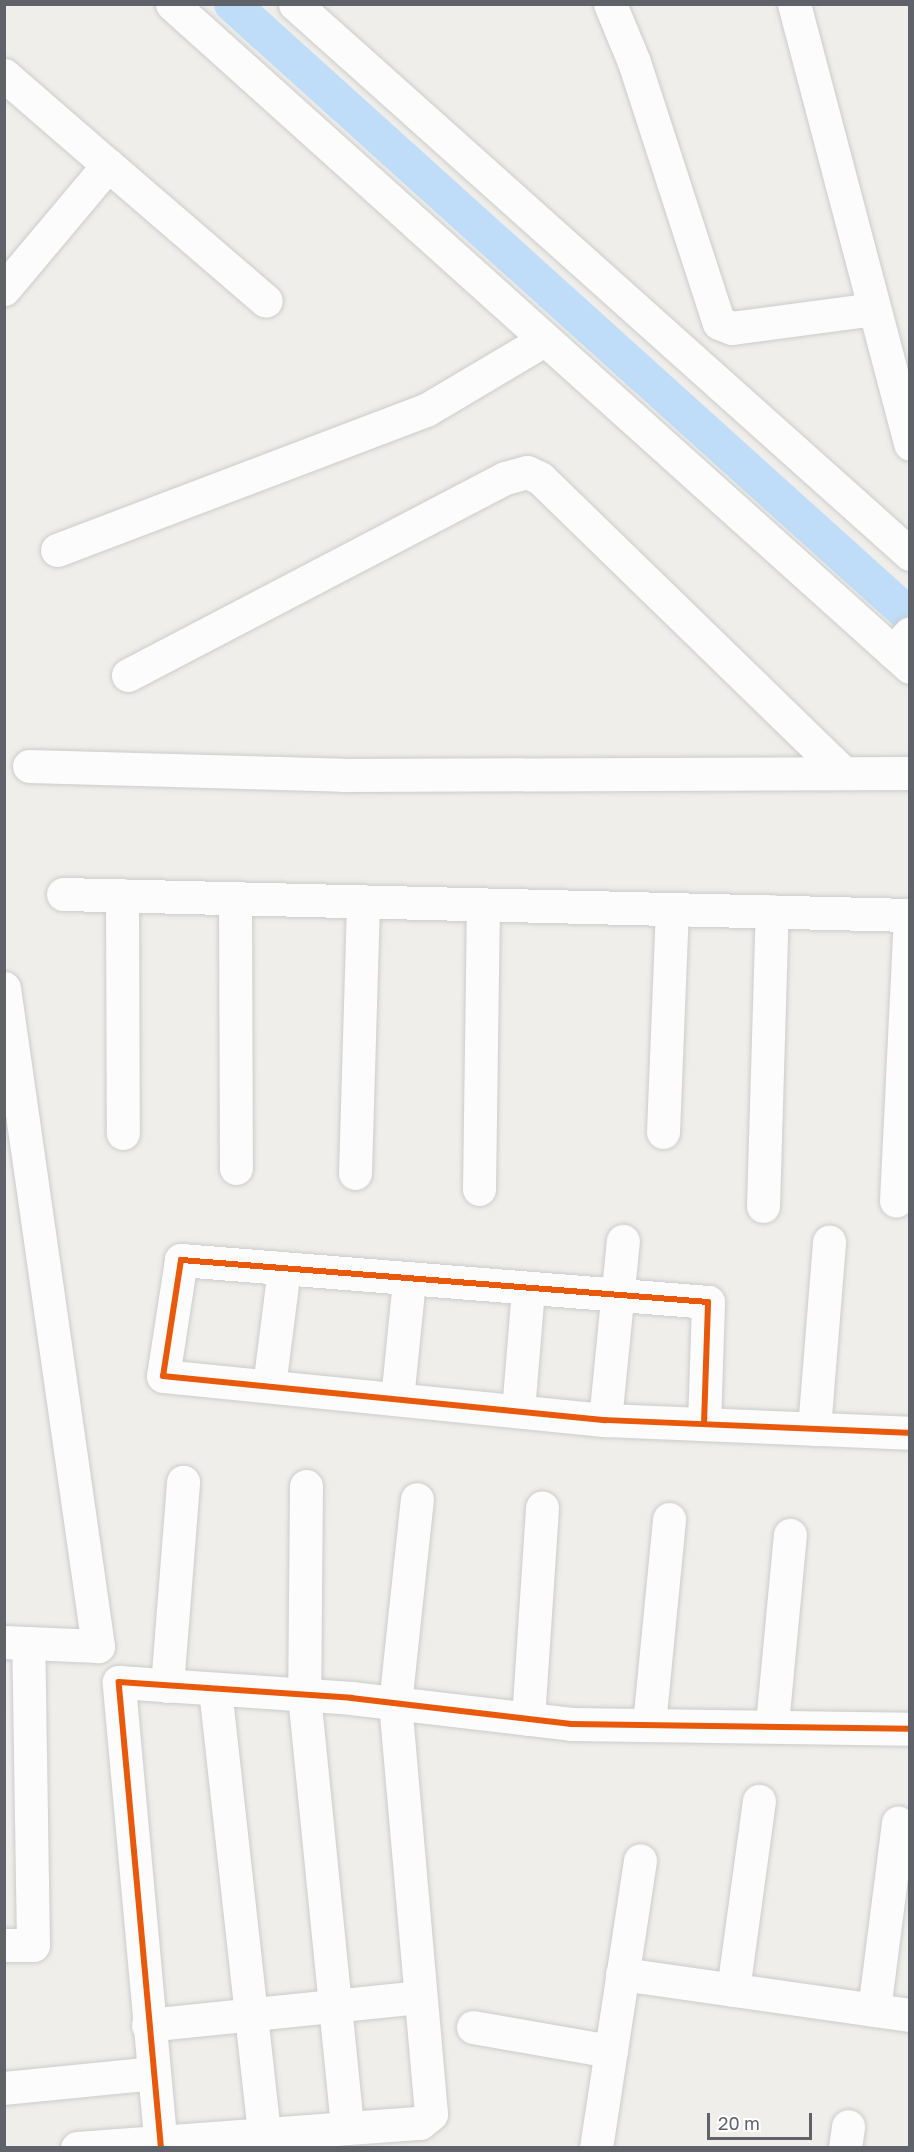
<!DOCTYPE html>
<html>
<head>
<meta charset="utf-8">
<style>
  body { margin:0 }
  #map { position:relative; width:914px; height:2152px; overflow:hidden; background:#efeeea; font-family:"Golos Text",sans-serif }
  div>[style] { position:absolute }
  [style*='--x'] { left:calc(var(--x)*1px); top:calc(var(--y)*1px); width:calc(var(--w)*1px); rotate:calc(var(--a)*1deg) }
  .canal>* { height:36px; margin:-18px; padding:0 18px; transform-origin:18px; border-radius:18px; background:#bfdcf8 }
  .roads { filter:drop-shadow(0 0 2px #cbcccc) drop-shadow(0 0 2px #cbcccc) }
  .street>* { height:33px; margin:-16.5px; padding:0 16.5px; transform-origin:16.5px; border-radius:16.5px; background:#fdfcfc }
  .secondary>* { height:33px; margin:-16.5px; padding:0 16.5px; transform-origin:16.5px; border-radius:16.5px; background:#fdfcfc }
  .cycleway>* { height:6px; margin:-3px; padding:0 3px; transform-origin:3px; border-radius:3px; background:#e8590c }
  span { translate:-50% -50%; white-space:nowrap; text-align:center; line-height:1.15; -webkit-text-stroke:4.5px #fff; paint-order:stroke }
  .frame { position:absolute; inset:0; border:6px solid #5f6268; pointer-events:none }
  .scale { position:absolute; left:707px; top:2113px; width:105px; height:27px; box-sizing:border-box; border:3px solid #5f6268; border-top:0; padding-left:8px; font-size:18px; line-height:21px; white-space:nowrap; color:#5f6268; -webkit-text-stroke:4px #fff; paint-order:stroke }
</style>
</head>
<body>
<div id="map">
  <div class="canal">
    <i style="--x:232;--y:4;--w:913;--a:42.07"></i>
  </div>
  <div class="roads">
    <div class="street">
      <i style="--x:610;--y:4;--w:63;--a:67.5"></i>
      <i style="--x:634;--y:62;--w:274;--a:72"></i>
      <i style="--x:719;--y:323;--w:14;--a:21"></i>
      <i style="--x:732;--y:328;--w:143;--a:-7.6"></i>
      <i style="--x:794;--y:4;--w:455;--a:75.2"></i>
      <i style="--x:4;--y:75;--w:138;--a:40.9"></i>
      <i style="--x:108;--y:165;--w:162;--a:130"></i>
      <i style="--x:108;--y:165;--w:208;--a:40.7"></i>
      <i style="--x:57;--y:550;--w:395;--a:-20.8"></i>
      <i style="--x:426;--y:410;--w:135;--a:-30.7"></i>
      <i style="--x:893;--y:652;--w:25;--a:-48"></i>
      <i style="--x:128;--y:675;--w:425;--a:-27.6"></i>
      <i style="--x:505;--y:478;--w:23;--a:-15"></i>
      <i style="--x:527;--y:472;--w:14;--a:25"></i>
      <i style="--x:540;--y:478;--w:423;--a:44.2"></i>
      <i style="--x:29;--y:766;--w:314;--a:1.6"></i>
      <i style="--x:343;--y:775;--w:567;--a:-0.2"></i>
      <i style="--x:63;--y:894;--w:847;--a:1.42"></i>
      <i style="--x:910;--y:915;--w:286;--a:92.8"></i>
      <i style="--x:122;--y:895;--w:238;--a:89.8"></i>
      <i style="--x:235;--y:898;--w:270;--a:89.8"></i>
      <i style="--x:4;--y:988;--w:665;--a:81.87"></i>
      <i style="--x:98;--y:1646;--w:94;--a:-177.6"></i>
      <i style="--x:663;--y:1132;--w:223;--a:-87.7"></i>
      <i style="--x:355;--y:1173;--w:272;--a:-88.3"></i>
      <i style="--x:479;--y:1189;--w:285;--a:-89.2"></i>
      <i style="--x:763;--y:1206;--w:295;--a:-88.3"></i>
      <i style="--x:269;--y:1386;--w:118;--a:-82.7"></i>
      <i style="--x:397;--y:1399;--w:120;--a:-84.2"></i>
      <i style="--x:518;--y:1411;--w:121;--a:-85.3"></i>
      <i style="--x:605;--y:1420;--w:180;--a:-84.3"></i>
      <i style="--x:704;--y:1424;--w:122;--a:-88.1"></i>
      <i style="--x:708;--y:1302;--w:529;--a:-175.44"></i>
      <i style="--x:181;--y:1260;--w:117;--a:98.8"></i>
      <i style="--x:163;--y:1376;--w:444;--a:5.7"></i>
      <i style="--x:605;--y:1420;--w:305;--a:2.4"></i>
      <i style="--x:814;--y:1429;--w:188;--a:-85.4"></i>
      <i style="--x:306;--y:1486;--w:209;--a:90.5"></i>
      <i style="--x:304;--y:1695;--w:435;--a:84.3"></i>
      <i style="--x:167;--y:1686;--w:205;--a:-85.5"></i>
      <i style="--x:215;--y:1689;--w:447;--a:83.7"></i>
      <i style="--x:528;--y:1719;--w:212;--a:-86.2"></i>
      <i style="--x:649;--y:1724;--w:206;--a:-84.4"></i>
      <i style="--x:772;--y:1724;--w:190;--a:-84.6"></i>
      <i style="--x:4;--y:1945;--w:29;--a:0"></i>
      <i style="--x:33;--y:1945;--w:302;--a:-90.9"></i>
      <i style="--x:622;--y:1974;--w:291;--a:8.1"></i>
      <i style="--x:733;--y:1990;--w:191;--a:-82.2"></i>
      <i style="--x:874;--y:2010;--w:189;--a:-82.7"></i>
      <i style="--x:148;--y:2025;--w:270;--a:-5.9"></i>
      <i style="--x:473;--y:2027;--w:140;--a:9.9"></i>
      <i style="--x:4;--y:2088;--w:150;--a:-5.7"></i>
      <i style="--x:77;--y:2148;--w:344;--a:-4.2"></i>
      <i style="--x:420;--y:2123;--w:14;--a:-39"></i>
      <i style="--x:431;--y:2114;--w:412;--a:-95"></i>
      <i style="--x:395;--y:1704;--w:206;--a:-83.9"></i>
      <i style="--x:161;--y:2148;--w:468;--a:-95.2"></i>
      <i style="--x:119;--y:1682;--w:233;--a:3.9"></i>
      <i style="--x:351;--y:1698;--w:222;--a:6.7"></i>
      <i style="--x:571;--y:1724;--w:339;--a:0.8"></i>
      <i style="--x:596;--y:2148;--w:291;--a:-81.3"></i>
      <i style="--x:845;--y:2148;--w:22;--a:-82"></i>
    </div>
    <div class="secondary">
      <i style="--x:172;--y:4;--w:992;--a:41.94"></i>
      <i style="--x:295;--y:4;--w:825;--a:41.81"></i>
    </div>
  </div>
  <div class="cycleway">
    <i style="--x:704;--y:1424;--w:122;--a:-88.1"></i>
    <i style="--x:708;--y:1302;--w:529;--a:-175.44"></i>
    <i style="--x:181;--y:1260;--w:117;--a:98.8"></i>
    <i style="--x:163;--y:1376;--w:444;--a:5.7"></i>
    <i style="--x:605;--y:1420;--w:305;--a:2.4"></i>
    <i style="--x:161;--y:2148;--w:468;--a:-95.2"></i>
    <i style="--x:119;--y:1682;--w:233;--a:3.9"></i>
    <i style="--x:351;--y:1698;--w:222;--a:6.7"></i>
    <i style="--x:571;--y:1724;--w:339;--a:0.8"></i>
  </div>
  <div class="frame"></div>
  <div class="scale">20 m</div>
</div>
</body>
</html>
